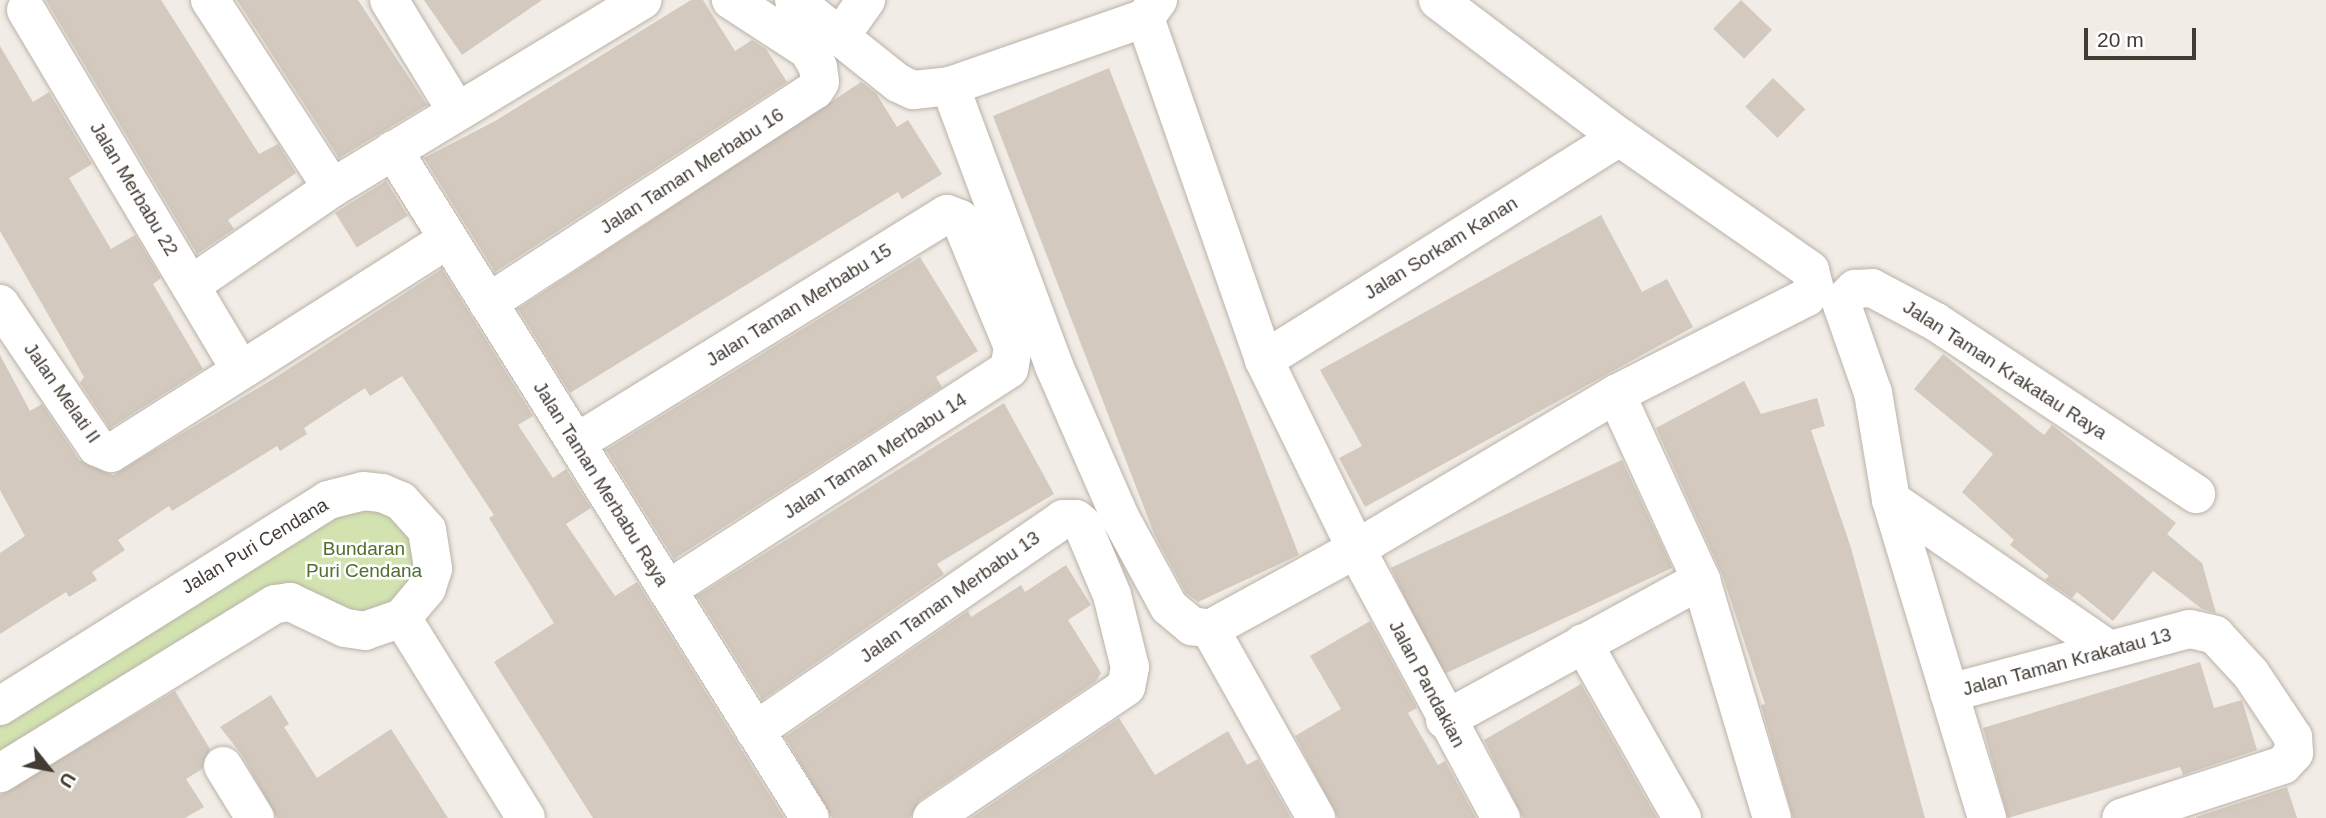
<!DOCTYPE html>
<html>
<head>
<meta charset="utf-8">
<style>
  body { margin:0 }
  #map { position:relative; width:2326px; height:818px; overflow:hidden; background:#f1ece5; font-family:Helvetica,sans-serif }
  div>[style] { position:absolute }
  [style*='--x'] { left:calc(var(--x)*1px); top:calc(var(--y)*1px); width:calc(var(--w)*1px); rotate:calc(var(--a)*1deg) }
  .green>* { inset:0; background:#d2e3b0 }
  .building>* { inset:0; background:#d4c9be; transform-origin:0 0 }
  .roads { filter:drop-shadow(0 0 2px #bbb2a8) drop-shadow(0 0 2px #bbb2a8) }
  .minor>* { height:38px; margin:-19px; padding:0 19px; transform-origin:19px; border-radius:19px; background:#fff }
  span { translate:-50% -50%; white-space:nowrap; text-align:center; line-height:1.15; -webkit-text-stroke:5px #fff; paint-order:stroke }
  .street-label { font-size:19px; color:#433c35 }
  .park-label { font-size:19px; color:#4e6f2d }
  .north { position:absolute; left:14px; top:734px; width:70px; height:70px; -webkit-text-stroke:5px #fff; paint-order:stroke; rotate:121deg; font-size:19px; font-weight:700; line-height:28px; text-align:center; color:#433c35 }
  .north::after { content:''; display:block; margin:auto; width:24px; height:32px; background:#433c35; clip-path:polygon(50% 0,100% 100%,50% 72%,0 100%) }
  .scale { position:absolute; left:2084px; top:28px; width:112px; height:32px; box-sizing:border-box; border:4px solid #433c35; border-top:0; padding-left:9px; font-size:21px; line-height:24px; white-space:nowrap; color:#433c35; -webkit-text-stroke:5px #fff; paint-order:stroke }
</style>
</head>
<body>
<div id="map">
  <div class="green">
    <i style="clip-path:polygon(345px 494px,427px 530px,402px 618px,290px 602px,0 773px,0 706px)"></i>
  </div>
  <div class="building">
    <i style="clip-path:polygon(46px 0,161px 0,259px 154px,278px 144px,296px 173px,228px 220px,234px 229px,197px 254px)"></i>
    <i style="clip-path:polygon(237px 0,358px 0,427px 105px,339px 158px)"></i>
    <i style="clip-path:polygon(424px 0,542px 0,462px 55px)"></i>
    <i style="clip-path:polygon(691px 0,703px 0,735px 51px,752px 40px,766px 49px,787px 82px,495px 272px,424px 158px,495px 121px)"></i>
    <i style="left:1741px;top:0;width:43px;height:40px;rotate:44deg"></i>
    <i style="clip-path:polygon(0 46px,33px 102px,49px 92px,92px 164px,69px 178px,111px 249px,135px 235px,161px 278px,153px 284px,203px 369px,110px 428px,80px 383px,84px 377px,0 231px)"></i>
    <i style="clip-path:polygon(1109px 68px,1299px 555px,1198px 602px,1186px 593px,1155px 536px,993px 116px)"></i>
    <i style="left:1773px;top:78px;width:45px;height:40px;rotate:44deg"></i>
    <i style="clip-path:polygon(861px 82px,876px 93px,897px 127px,908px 120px,942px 174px,902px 199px,898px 192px,570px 393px,518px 309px)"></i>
    <i style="left:386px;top:181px;width:41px;height:60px;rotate:58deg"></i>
    <i style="clip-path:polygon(1601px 215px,1642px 292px,1667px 279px,1693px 327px,1365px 507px,1339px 458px,1362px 446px,1320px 370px)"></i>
    <i style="clip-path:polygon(920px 257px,978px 351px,936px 377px,942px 387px,674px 559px,606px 450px)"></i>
    <i style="clip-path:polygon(442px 269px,533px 416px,518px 425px,553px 478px,566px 469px,591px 508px,566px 524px,615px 596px,637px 582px,784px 818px,593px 818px,494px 662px,554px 623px,489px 518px,494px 515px,402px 376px,370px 396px,365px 388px,304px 428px,307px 434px,280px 451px,277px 446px,172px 511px,169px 506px,118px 540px,125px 550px,92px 572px,97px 580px,69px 597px,66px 592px,0 634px,0 553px,25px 536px,0 490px,0 355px,30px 411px,42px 404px,79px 460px,113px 475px,273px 379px)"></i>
    <i style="clip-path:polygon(1943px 354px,2044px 435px,2052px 425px,2176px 523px,2167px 534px,2202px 563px,2216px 613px,2202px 609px,2153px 571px,2113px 621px,2077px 592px,2072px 598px,2045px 580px,2049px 576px,2010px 545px,2014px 540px,1962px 492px,1993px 454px,1914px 389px)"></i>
    <i style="clip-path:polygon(1744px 381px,1761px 414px,1817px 398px,1825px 426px,1811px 430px,1851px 548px,1925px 818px,1793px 818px,1761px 705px,1765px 704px,1722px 574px,1656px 428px)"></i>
    <i style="clip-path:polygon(1004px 403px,1054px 494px,937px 564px,944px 574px,762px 700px,697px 596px)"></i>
    <i style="left:1622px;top:460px;width:119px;height:255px;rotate:65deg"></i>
    <i style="clip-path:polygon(1066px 565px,1091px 605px,1068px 620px,1101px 673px,1096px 681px,920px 800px,910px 818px,832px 818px,785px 737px,968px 611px,971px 617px,1021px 585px,1025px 592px)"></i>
    <i style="clip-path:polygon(1370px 621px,1417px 708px,1408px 713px,1438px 765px,1445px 761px,1476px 818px,1338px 818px,1295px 736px,1341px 709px,1310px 656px)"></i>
    <i style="clip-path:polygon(2200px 662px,2214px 708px,2242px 700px,2257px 750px,2183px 775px,2180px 767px,2008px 818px,1983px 728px)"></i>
    <i style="clip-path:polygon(1581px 684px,1657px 818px,1523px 818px,1484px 740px)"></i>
    <i style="clip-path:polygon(175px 691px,210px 749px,202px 769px,186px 779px,204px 807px,185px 818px,0 818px,0 795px)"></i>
    <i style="clip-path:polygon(271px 695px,289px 724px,284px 727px,317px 778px,391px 729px,448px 818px,277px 818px,242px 755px,220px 727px)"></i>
    <i style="clip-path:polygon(1119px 718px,1155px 775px,1228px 731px,1247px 765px,1258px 759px,1291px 818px,971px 818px)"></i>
    <i style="clip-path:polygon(2287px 787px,2297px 818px,2196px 818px,2196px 817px)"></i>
  </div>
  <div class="roads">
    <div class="minor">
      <i style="--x:210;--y:0;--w:224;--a:57"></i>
      <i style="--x:389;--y:0;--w:131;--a:58.7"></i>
      <i style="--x:794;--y:0;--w:133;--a:38.6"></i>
      <i style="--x:898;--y:83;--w:17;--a:25"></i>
      <i style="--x:913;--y:90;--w:37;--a:-6"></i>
      <i style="--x:950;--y:86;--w:207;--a:-19.2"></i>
      <i style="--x:1158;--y:0;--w:22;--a:126"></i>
      <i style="--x:1145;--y:18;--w:362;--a:70.8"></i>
      <i style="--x:1264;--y:360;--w:210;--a:64"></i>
      <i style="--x:1356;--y:549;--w:306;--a:61.7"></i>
      <i style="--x:26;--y:10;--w:419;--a:59.2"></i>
      <i style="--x:842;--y:34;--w:42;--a:-54.8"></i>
      <i style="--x:950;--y:86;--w:299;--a:69.6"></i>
      <i style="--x:1054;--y:366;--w:167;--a:66.4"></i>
      <i style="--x:1121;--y:519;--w:100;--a:61.4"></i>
      <i style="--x:1169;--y:607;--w:30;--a:40"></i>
      <i style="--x:1192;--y:626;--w:18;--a:9"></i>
      <i style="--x:1210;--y:629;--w:166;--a:-28.7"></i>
      <i style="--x:1356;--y:549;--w:303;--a:-30.8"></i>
      <i style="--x:1616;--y:394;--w:214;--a:-26.9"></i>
      <i style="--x:1807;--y:297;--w:13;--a:-58"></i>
      <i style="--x:1814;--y:286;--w:16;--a:-104"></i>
      <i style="--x:1810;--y:270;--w:233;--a:-145.1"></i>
      <i style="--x:1619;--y:137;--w:227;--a:-142.9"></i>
      <i style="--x:393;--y:150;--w:787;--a:58.03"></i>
      <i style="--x:191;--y:285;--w:171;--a:-34.5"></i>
      <i style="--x:332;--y:188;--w:363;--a:-31.2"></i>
      <i style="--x:488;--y:303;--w:390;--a:-33.1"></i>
      <i style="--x:815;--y:90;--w:9;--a:-58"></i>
      <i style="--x:820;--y:82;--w:15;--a:-98"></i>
      <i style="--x:818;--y:67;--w:20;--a:-120"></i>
      <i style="--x:808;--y:50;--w:92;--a:-147"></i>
      <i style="--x:0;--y:304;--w:173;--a:55.9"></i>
      <i style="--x:97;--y:447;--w:15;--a:23"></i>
      <i style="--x:111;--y:453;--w:399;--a:-32.4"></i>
      <i style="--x:1264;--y:360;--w:419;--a:-32.1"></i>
      <i style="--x:1616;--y:394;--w:205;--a:65.4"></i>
      <i style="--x:1701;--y:580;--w:248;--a:73.4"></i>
      <i style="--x:576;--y:443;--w:436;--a:-31.7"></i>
      <i style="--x:947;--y:214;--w:14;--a:21"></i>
      <i style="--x:960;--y:219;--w:139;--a:67.5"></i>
      <i style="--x:1013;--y:347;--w:22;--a:100"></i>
      <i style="--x:1009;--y:369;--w:407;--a:147.1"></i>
      <i style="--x:1891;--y:500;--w:261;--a:34.5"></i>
      <i style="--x:402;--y:618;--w:235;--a:58.2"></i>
      <i style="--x:1210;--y:629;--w:217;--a:60.7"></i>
      <i style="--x:1583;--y:643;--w:201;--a:60.5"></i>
      <i style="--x:1949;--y:693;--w:249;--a:-14.9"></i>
      <i style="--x:2190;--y:629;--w:26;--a:13"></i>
      <i style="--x:2215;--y:635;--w:53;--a:47.3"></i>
      <i style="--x:2251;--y:674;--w:76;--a:56.3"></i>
      <i style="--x:2293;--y:737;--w:16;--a:86"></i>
      <i style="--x:2294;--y:753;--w:16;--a:133"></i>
      <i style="--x:2283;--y:765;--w:170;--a:161.9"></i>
      <i style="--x:0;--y:706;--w:387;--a:-32.1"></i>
      <i style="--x:328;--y:500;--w:36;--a:-14"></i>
      <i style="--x:363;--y:491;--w:19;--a:6"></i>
      <i style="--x:382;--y:493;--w:21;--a:23"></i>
      <i style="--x:401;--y:501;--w:39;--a:48"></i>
      <i style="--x:427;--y:530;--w:39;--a:81"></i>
      <i style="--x:433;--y:569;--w:20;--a:108"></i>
      <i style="--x:427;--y:588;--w:39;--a:130"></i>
      <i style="--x:402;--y:618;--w:39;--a:161"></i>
      <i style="--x:365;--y:631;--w:20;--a:-171"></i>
      <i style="--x:345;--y:628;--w:61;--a:-154.7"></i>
      <i style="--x:290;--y:602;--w:15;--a:172"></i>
      <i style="--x:275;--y:604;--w:323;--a:148.4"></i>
      <i style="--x:1445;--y:720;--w:292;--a:-28.7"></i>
      <i style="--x:755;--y:731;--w:374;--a:-34.5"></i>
      <i style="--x:1063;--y:519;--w:13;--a:0"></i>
      <i style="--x:1076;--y:519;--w:8;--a:40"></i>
      <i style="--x:1082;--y:524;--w:77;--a:67.1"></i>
      <i style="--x:1112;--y:595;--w:74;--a:76"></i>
      <i style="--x:1130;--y:667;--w:20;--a:101"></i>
      <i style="--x:1126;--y:687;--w:234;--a:146"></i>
      <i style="--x:223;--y:766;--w:61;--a:58.4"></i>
      <i style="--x:1987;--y:818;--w:332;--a:-106.8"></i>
      <i style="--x:1891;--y:500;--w:109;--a:-99.5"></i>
      <i style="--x:1873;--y:393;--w:93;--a:-109.4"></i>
      <i style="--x:1842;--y:305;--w:8;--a:-60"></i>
      <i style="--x:1846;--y:298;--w:13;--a:-45"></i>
      <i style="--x:1855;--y:289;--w:17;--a:-3"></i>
      <i style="--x:1872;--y:288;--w:72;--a:28"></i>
      <i style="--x:1936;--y:322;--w:312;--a:33.5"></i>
    </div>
  </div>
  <div class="street-label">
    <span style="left:692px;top:171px;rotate:-33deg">Jalan Taman Merbabu 16</span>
    <span style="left:134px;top:189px;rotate:59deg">Jalan Merbabu 22</span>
    <span style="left:1441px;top:248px;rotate:-32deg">Jalan Sorkam Kanan</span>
    <span style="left:799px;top:305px;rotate:-32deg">Jalan Taman Merbabu 15</span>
    <span style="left:2005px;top:370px;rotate:33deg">Jalan Taman Krakatau Raya</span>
    <span style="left:62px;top:393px;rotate:55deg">Jalan Melati II</span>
    <span style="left:875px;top:456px;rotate:-33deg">Jalan Taman Merbabu 14</span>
    <span style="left:601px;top:484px;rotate:58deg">Jalan Taman Merbabu Raya</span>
    <span style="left:255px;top:546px;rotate:-31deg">Jalan Puri Cendana</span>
    <span style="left:950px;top:597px;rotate:-35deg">Jalan Taman Merbabu 13</span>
    <span style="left:2067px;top:662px;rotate:-15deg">Jalan Taman Krakatau 13</span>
    <span style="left:1427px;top:684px;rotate:62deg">Jalan Pandakian</span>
  </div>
  <div class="park-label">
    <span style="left:364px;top:560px">Bundaran<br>Puri Cendana</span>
  </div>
  <div class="north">U</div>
  <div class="scale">20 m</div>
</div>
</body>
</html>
